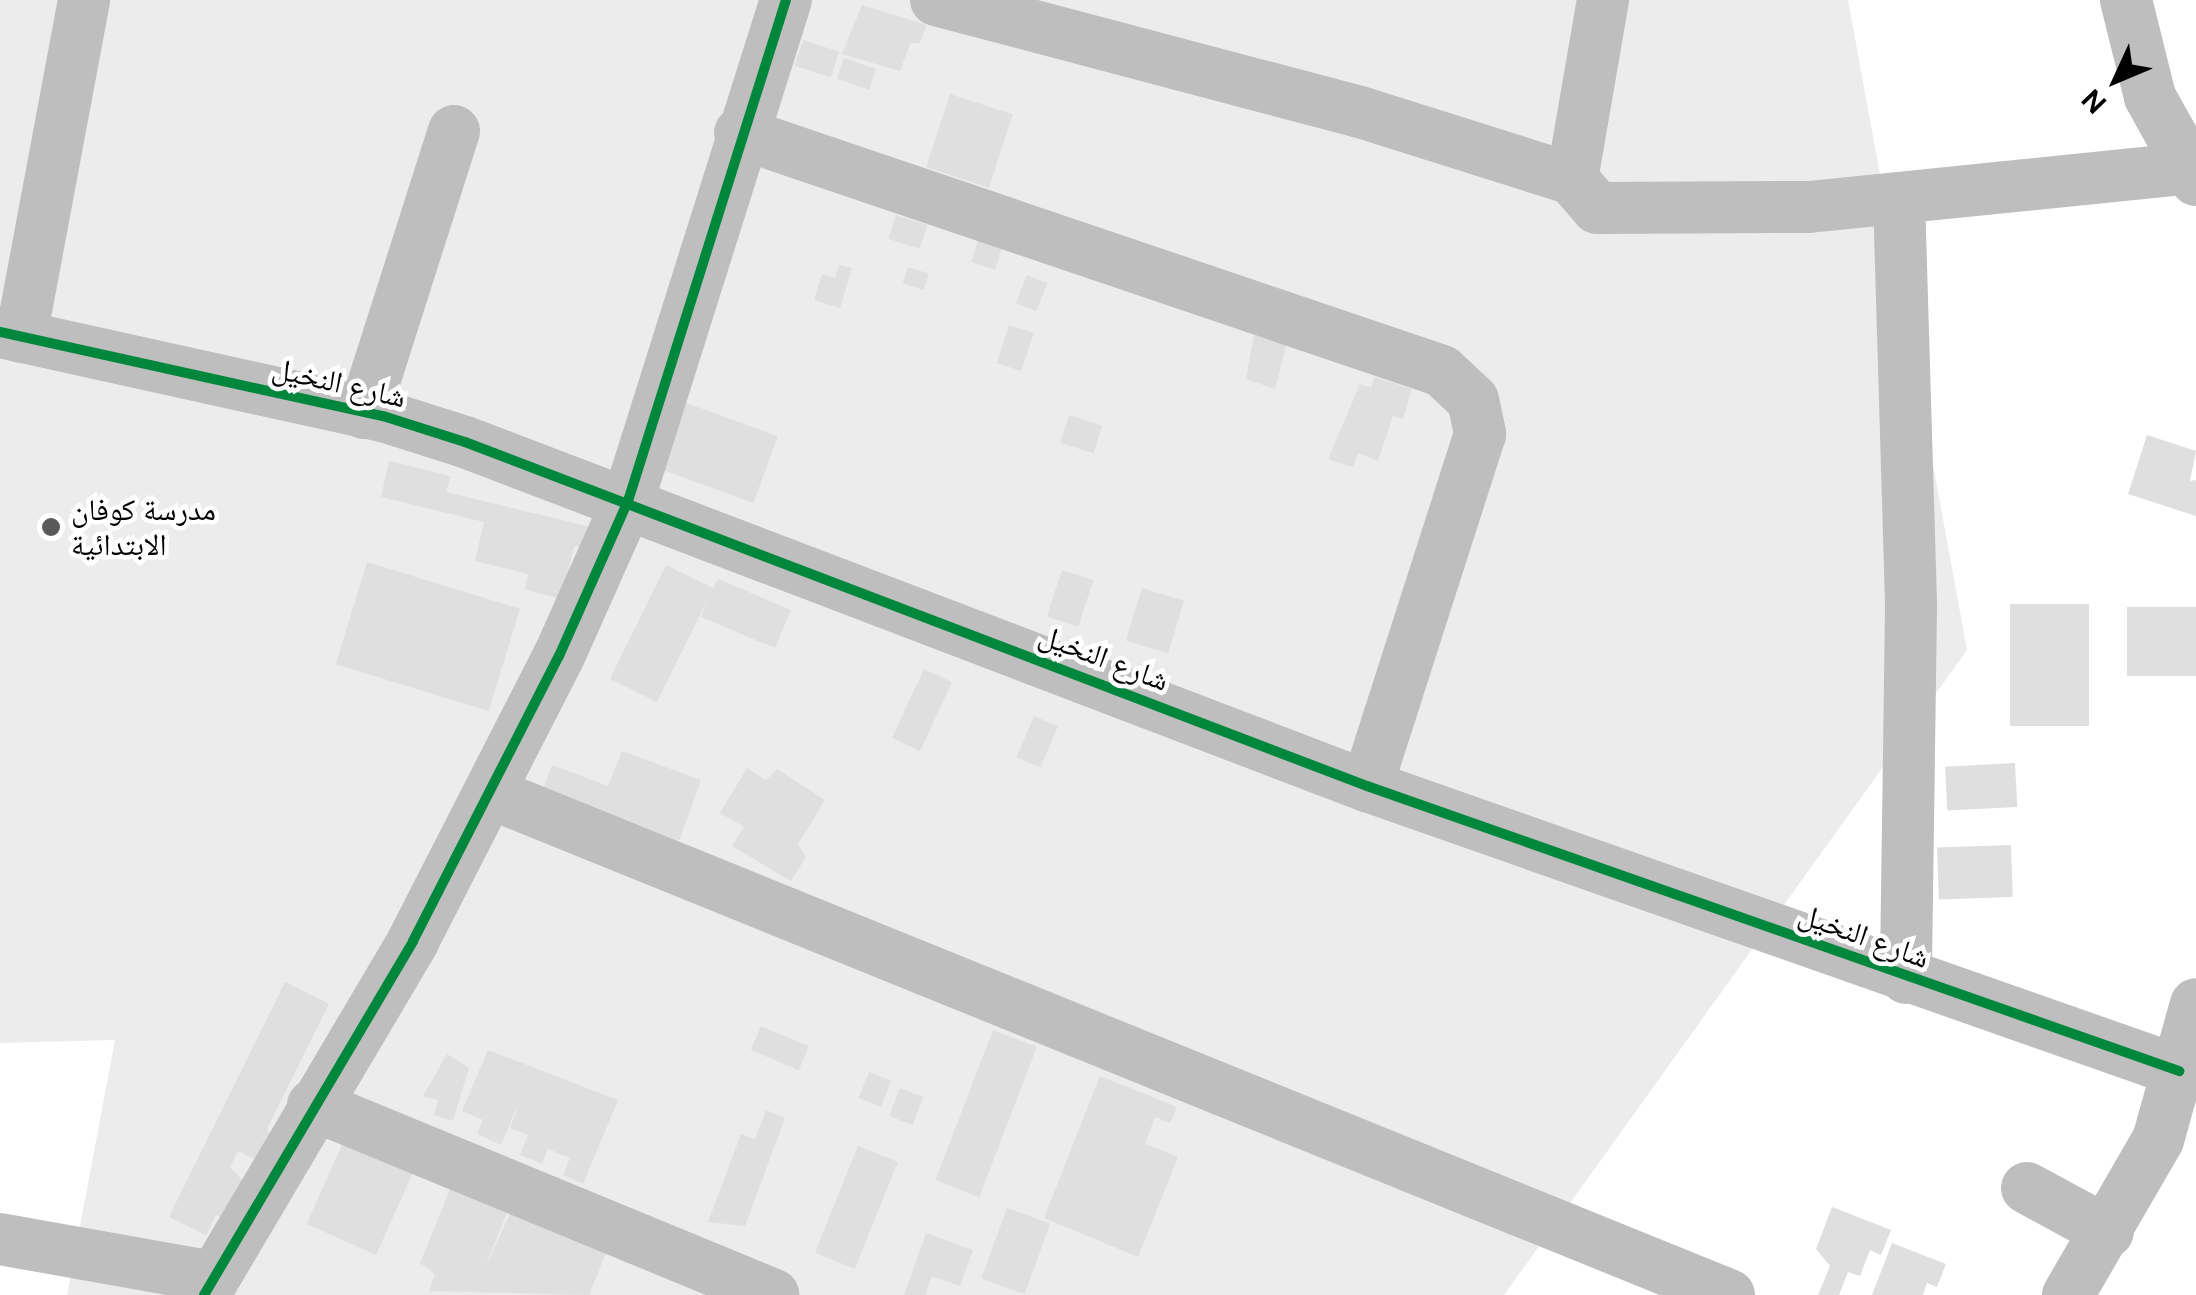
<!DOCTYPE html>
<html>
<head>
<meta charset="utf-8">
<style>
  body { margin:0 }
  #map { position:relative; width:2196px; height:1295px; overflow:hidden; background:#fff; font-family:"DM Sans","Noto Naskh Arabic",sans-serif }
  div>[style] { position:absolute }
  [style*='--x'] { left:calc(var(--x)*1px); top:calc(var(--y)*1px); width:calc(var(--w)*1px); rotate:calc(var(--a)*1deg) }
  .green>* { inset:0; background:#ececec }
  .building>* { inset:0; background:#dfdfdf; transform-origin:0 0 }
  .minor>* { height:52px; margin:-26px; padding:0 26px; transform-origin:26px; border-radius:26px; background:#bebebe }
  .cycleway>* { height:10px; margin:-5px; padding:0 5px; transform-origin:5px; border-radius:5px; background:#00873e }
  .dots>* { width:28px; height:28px; translate:-50% -50%; box-sizing:border-box; border:5px solid #fff; border-radius:50% }
  span { translate:-50% -50%; white-space:nowrap; text-align:center; line-height:1.15; -webkit-text-stroke:9px #fff; paint-order:stroke }
  .street-label { font-size:30px; color:#000 }
  .poi-label { font-size:30px; color:#000 }
  .left { translate:0 -50%; text-align:left }
  .north { position:absolute; left:2066px; top:30px; width:100px; height:100px; -webkit-text-stroke:8px #fff; paint-order:stroke; rotate:226deg; font-size:28px; font-weight:700; line-height:40px; text-align:center; color:#000 }
  .north::after { content:''; display:block; margin:auto; width:35px; height:45px; background:#000; clip-path:polygon(50% 0,100% 100%,50% 72%,0 100%) }
</style>
</head>
<body>
<div id="map">
  <div class="green">
    <i style="clip-path:polygon(0 0,1848px 0,1967px 650px,1504px 1295px,67px 1295px,115px 1040px,0 1043px)"></i>
  </div>
  <div class="building">
    <i style="clip-path:polygon(862px 5px,927px 25px,919px 44px,911px 42px,900px 71px,842px 54px)"></i>
    <i style="left:803px;top:40px;width:38px;height:27px;rotate:18deg"></i>
    <i style="left:844px;top:58px;width:34px;height:22px;rotate:19deg"></i>
    <i style="left:950px;top:94px;width:66px;height:77px;rotate:18deg"></i>
    <i style="left:896px;top:215px;width:33px;height:25px;rotate:18deg"></i>
    <i style="left:978px;top:241px;width:25px;height:22px;rotate:18deg"></i>
    <i style="clip-path:polygon(839px 265px,852px 268px,840px 308px,814px 300px,822px 274px,835px 278px)"></i>
    <i style="left:908px;top:267px;width:22px;height:17px;rotate:18deg"></i>
    <i style="left:1027px;top:275px;width:22px;height:30px;rotate:22deg"></i>
    <i style="left:1009px;top:325px;width:26px;height:40px;rotate:18deg"></i>
    <i style="clip-path:polygon(1254px 335px,1286px 345px,1275px 389px,1246px 379px)"></i>
    <i style="clip-path:polygon(1374px 377px,1412px 389px,1403px 419px,1393px 416px,1378px 461px,1358px 453px,1353px 467px,1328px 459px,1360px 384px,1371px 388px)"></i>
    <i style="left:681px;top:401px;width:103px;height:71px;rotate:20deg"></i>
    <i style="left:1069px;top:415px;width:35px;height:29px;rotate:18deg"></i>
    <i style="clip-path:polygon(2147px 435px,2196px 451px,2190px 481px,2196px 480px,2196px 516px,2128px 494px)"></i>
    <i style="clip-path:polygon(389px 461px,451px 476px,446px 492px,591px 527px,585px 549px,574px 546px,562px 599px,525px 590px,528px 574px,475px 561px,484px 522px,381px 497px)"></i>
    <i style="left:367px;top:562px;width:160px;height:107px;rotate:17deg"></i>
    <i style="clip-path:polygon(666px 565px,713px 588px,718px 579px,791px 610px,775px 648px,701px 617px,707px 601px,657px 702px,610px 679px)"></i>
    <i style="left:1062px;top:570px;width:33px;height:49px;rotate:18deg"></i>
    <i style="left:1142px;top:588px;width:44px;height:55px;rotate:17deg"></i>
    <i style="left:2010px;top:604px;width:79px;height:122px"></i>
    <i style="left:2127px;top:607px;width:69px;height:69px"></i>
    <i style="left:924px;top:669px;width:31px;height:76px;rotate:25deg"></i>
    <i style="left:1034px;top:716px;width:26px;height:45px;rotate:23deg"></i>
    <i style="clip-path:polygon(622px 751px,701px 780px,679px 841px,543px 789px,552px 765px,608px 786px)"></i>
    <i style="left:2015px;top:763px;width:44px;height:70px;rotate:87deg"></i>
    <i style="clip-path:polygon(747px 768px,766px 780px,777px 769px,825px 800px,798px 844px,806px 857px,791px 881px,732px 846px,744px 827px,720px 813px)"></i>
    <i style="left:2011px;top:845px;width:52px;height:74px;rotate:88deg"></i>
    <i style="clip-path:polygon(285px 982px,329px 1004px,267px 1129px,274px 1139px,262px 1163px,238px 1151px,230px 1167px,246px 1184px,228px 1221px,216px 1215px,206px 1235px,169px 1217px)"></i>
    <i style="left:761px;top:1026px;width:52px;height:26px;rotate:23deg"></i>
    <i style="left:993px;top:1030px;width:47px;height:161px;rotate:21deg"></i>
    <i style="clip-path:polygon(488px 1050px,618px 1100px,583px 1184px,563px 1175px,570px 1158px,548px 1149px,542px 1164px,520px 1155px,528px 1135px,510px 1128px,522px 1095px,501px 1145px,477px 1134px,483px 1120px,462px 1111px)"></i>
    <i style="clip-path:polygon(447px 1054px,469px 1068px,453px 1121px,434px 1115px,438px 1100px,423px 1096px)"></i>
    <i style="left:869px;top:1072px;width:24px;height:28px;rotate:22deg"></i>
    <i style="clip-path:polygon(1100px 1076px,1177px 1107px,1170px 1123px,1155px 1117px,1145px 1144px,1178px 1157px,1138px 1257px,1044px 1218px)"></i>
    <i style="left:900px;top:1088px;width:25px;height:30px;rotate:21deg"></i>
    <i style="clip-path:polygon(766px 1110px,785px 1118px,745px 1226px,708px 1222px,741px 1134px,755px 1139px)"></i>
    <i style="left:349px;top:1129px;width:76px;height:104px;rotate:24deg"></i>
    <i style="left:858px;top:1146px;width:43px;height:115px;rotate:22deg"></i>
    <i style="clip-path:polygon(451px 1187px,508px 1210px,484px 1270px,510px 1214px,606px 1253px,589px 1295px,429px 1291px,435px 1274px,420px 1263px)"></i>
    <i style="clip-path:polygon(1832px 1207px,1891px 1230px,1881px 1255px,1870px 1250px,1860px 1276px,1848px 1272px,1839px 1295px,1818px 1295px,1830px 1266px,1816px 1249px)"></i>
    <i style="left:1007px;top:1208px;width:46px;height:75px;rotate:20deg"></i>
    <i style="clip-path:polygon(926px 1233px,973px 1250px,960px 1286px,932px 1276px,925px 1295px,904px 1295px)"></i>
    <i style="clip-path:polygon(1892px 1243px,1946px 1264px,1937px 1287px,1927px 1283px,1923px 1295px,1872px 1295px)"></i>
  </div>
  <div class="minor">
    <i style="--x:936;--y:0;--w:439;--a:14.8"></i>
    <i style="--x:1360;--y:112;--w:222;--a:17.5"></i>
    <i style="--x:1603;--y:0;--w:182;--a:99.8"></i>
    <i style="--x:1572;--y:179;--w:38;--a:49"></i>
    <i style="--x:1597;--y:208;--w:212;--a:-0.3"></i>
    <i style="--x:1809;--y:207;--w:379;--a:-5.8"></i>
    <i style="--x:2126;--y:0;--w:100;--a:76.1"></i>
    <i style="--x:2150;--y:97;--w:95;--a:61"></i>
    <i style="--x:740;--y:133;--w:741;--a:18.73"></i>
    <i style="--x:1442;--y:371;--w:42;--a:43.1"></i>
    <i style="--x:1473;--y:400;--w:35;--a:78"></i>
    <i style="--x:1480;--y:434;--w:370;--a:107.8"></i>
    <i style="--x:1899;--y:198;--w:410;--a:88.3"></i>
    <i style="--x:1911;--y:608;--w:370;--a:90.8"></i>
    <i style="--x:0;--y:332;--w:392;--a:12.4"></i>
    <i style="--x:383;--y:416;--w:86;--a:17.6"></i>
    <i style="--x:465;--y:442;--w:965;--a:20.88"></i>
    <i style="--x:1367;--y:786;--w:861;--a:19.34"></i>
    <i style="--x:21;--y:337;--w:343;--a:-79.4"></i>
    <i style="--x:364;--y:413;--w:296;--a:-72.3"></i>
    <i style="--x:490;--y:793;--w:1337;--a:22.06"></i>
    <i style="--x:313;--y:1105;--w:498;--a:22.4"></i>
    <i style="--x:2027;--y:1188;--w:92;--a:28.5"></i>
    <i style="--x:0;--y:1239;--w:217;--a:10.1"></i>
    <i style="--x:204;--y:1295;--w:411;--a:-59.4"></i>
    <i style="--x:413;--y:941;--w:320;--a:-62.9"></i>
    <i style="--x:559;--y:656;--w:170;--a:-66"></i>
    <i style="--x:628;--y:501;--w:525;--a:-72.5"></i>
    <i style="--x:2068;--y:1295;--w:179;--a:-59.9"></i>
    <i style="--x:2158;--y:1140;--w:141;--a:-74.4"></i>
  </div>
  <div class="cycleway">
    <i style="--x:0;--y:332;--w:392;--a:12.4"></i>
    <i style="--x:383;--y:416;--w:86;--a:17.6"></i>
    <i style="--x:465;--y:442;--w:965;--a:20.88"></i>
    <i style="--x:1367;--y:786;--w:861;--a:19.34"></i>
    <i style="--x:204;--y:1295;--w:411;--a:-59.4"></i>
    <i style="--x:413;--y:941;--w:320;--a:-62.9"></i>
    <i style="--x:559;--y:656;--w:170;--a:-66"></i>
    <i style="--x:628;--y:501;--w:525;--a:-72.5"></i>
  </div>
  <div class="dots">
    <i style="left:51px;top:527px;background:#595959"></i>
  </div>
  <div class="street-label">
    <span style="left:339px;top:383px;rotate:13deg">شارع النخيل</span>
    <span style="left:1104px;top:658px;rotate:21deg">شارع النخيل</span>
    <span style="left:1864px;top:936px;rotate:20deg">شارع النخيل</span>
  </div>
  <div class="poi-label">
    <span class="left" style="left:71px;top:527px">مدرسة كوفان<br>الابتدائية</span>
  </div>
  <div class="north">N</div>
</div>
</body>
</html>
